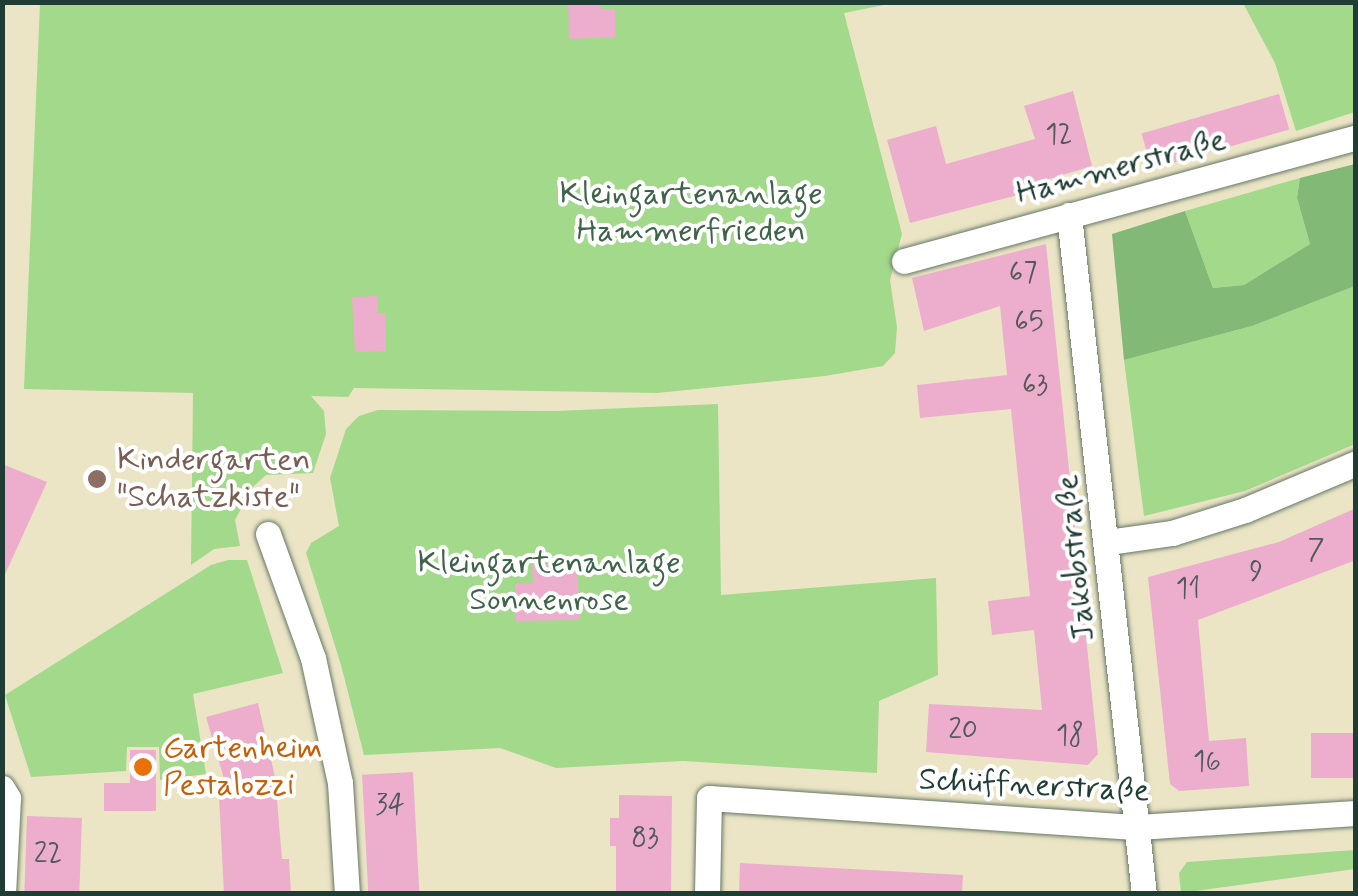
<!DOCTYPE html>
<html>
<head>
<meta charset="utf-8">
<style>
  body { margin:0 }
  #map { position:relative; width:1358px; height:896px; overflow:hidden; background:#ebe5c6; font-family:Mynerve,sans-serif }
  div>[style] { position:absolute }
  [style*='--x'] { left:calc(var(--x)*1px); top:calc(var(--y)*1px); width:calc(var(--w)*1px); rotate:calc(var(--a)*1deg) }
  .green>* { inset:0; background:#a3d98a }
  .forest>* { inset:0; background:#82b976 }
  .building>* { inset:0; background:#ecaecc; transform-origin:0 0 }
  .roads { filter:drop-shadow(0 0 2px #667867) drop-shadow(0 0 2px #667867) }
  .minor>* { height:25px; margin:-12.5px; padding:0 12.5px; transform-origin:12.5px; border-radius:12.5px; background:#fff }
  .dots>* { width:28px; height:28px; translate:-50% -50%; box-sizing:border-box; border:5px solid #fff; border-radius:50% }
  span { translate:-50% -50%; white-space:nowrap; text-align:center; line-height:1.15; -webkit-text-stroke:8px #fff; paint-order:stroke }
  .number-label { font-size:28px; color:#52595a }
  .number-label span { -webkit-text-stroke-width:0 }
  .street-label { font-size:32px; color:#1f3d34 }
  .park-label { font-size:32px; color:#40644a }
  .education-label { font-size:32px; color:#785e54 }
  .left { translate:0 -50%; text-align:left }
  .food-label { font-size:32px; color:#c56008 }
  .frame { position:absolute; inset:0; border:5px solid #1f3d34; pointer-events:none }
</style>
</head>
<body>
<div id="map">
  <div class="green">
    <i style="clip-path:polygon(40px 3px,894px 3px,844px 13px,902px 234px,890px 280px,897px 327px,895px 353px,883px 366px,825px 376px,657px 393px,354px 388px,348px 397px,311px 396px,324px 411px,326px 434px,313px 473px,266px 475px,253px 487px,235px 520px,240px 546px,214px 549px,191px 565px,193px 393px,24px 389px)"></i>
    <i style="clip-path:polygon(1243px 3px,1355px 3px,1355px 112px,1296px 131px,1275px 63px)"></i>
    <i style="clip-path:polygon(1300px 178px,1297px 198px,1310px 244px,1244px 285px,1213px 288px,1185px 211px)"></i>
    <i style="clip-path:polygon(1355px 286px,1355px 444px,1245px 491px,1144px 516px,1124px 360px,1252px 326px)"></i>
    <i style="clip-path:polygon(718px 404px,721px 595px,936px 578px,938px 675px,879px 701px,877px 773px,683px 761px,556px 768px,500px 748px,364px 755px,341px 665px,306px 553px,311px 543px,339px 526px,330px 478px,346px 429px,359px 416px,378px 410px,556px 411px)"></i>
    <i style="clip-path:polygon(228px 560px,247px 560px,283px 673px,193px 694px,206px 774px,160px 780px,159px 747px,127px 747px,126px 771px,31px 777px,5px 695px,211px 565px)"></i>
    <i style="clip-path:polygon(1355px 850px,1355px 869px,1181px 893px,1179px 873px,1187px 862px)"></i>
  </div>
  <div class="forest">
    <i style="clip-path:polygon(1355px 164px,1355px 286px,1252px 326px,1124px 360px,1112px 234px,1185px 211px,1213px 288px,1244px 285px,1310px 244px,1297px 198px,1300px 178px)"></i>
  </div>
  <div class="building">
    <i style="clip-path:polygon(568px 2px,601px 2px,601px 9px,615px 9px,615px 37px,569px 39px)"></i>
    <i style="clip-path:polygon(1073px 91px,1092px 166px,1020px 188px,1022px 194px,910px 223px,887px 140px,936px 126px,946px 164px,1035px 139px,1024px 106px)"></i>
    <i style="left:1279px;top:94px;width:37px;height:143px;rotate:74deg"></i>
    <i style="clip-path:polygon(1046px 244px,1098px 754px,1088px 765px,926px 752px,929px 704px,1042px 710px,1034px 630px,992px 635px,988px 601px,1030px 596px,1011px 409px,920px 418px,917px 385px,1007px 375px,1000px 306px,924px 331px,912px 278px)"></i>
    <i style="clip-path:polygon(377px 296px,378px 313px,385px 313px,386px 351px,355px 352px,352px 297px)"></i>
    <i style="clip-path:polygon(2px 464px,47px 482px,2px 581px)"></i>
    <i style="clip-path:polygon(1356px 508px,1356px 560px,1198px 620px,1209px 741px,1246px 738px,1249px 786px,1179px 791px,1170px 784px,1148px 577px,1279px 542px)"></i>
    <i style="clip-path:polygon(577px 563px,580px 620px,516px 621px,515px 584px,533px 583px,532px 565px)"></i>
    <i style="clip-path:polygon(258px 703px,275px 777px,282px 859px,289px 859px,291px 894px,224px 894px,219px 797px,229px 796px,206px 717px)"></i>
    <i style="left:1356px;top:733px;width:45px;height:45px;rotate:90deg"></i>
    <i style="clip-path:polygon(130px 750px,156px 750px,156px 811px,104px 811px,104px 783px,130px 783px)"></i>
    <i style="left:413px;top:772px;width:122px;height:51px;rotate:87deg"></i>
    <i style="clip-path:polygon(619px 795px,672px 796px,671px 894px,616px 894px,616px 846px,610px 846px,610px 818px,619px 818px)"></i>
    <i style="left:27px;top:816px;width:55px;height:78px;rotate:2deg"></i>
    <i style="clip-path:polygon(740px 863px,963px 875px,962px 894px,739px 894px)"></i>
  </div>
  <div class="roads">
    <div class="minor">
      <i style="--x:1069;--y:215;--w:683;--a:83.7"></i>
      <i style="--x:904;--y:261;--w:469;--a:-15.3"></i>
      <i style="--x:268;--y:534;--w:132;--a:70.1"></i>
      <i style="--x:313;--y:658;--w:128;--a:77.8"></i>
      <i style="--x:340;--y:783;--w:111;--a:86.4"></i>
      <i style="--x:1108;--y:542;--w:65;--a:-8"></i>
      <i style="--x:1172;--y:533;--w:77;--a:-17.5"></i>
      <i style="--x:1245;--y:510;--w:121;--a:-22.9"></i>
      <i style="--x:2;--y:788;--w:12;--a:59"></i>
      <i style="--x:8;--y:798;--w:96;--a:93"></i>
      <i style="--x:707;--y:894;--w:96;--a:-88.8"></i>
      <i style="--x:709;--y:798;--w:430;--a:3.9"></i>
      <i style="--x:1138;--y:827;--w:218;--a:-3.7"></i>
    </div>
  </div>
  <div class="dots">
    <i style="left:97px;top:479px;background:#8d6e63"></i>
    <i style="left:143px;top:767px;background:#e8710a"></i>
  </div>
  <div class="number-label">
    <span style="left:1059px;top:136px">12</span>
    <span style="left:1023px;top:274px">67</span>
    <span style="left:1029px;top:323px">65</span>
    <span style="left:1035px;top:386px">63</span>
    <span style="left:1316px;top:551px">7</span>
    <span style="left:1256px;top:573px">9</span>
    <span style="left:1188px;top:590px">11</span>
    <span style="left:963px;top:731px">20</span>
    <span style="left:1070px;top:737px">18</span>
    <span style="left:1207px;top:763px">16</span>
    <span style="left:390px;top:806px">34</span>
    <span style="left:645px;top:839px">83</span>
    <span style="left:48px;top:855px">22</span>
  </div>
  <div class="street-label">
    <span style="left:1121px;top:167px;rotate:-15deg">Hammerstraße</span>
    <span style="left:1076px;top:558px;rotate:-96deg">Jakobstraße</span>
    <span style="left:1034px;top:786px;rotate:3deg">Schüffnerstraße</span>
  </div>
  <div class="park-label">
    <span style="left:691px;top:213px">Kleingartenanlage<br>Hammerfrieden</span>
    <span style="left:549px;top:582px">Kleingartenanlage<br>Sonnenrose</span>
  </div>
  <div class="education-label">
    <span class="left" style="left:117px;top:479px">Kindergarten<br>"Schatzkiste"</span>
  </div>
  <div class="food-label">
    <span class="left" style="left:163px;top:767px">Gartenheim<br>Pestalozzi</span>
  </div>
  <div class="frame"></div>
</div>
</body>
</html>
